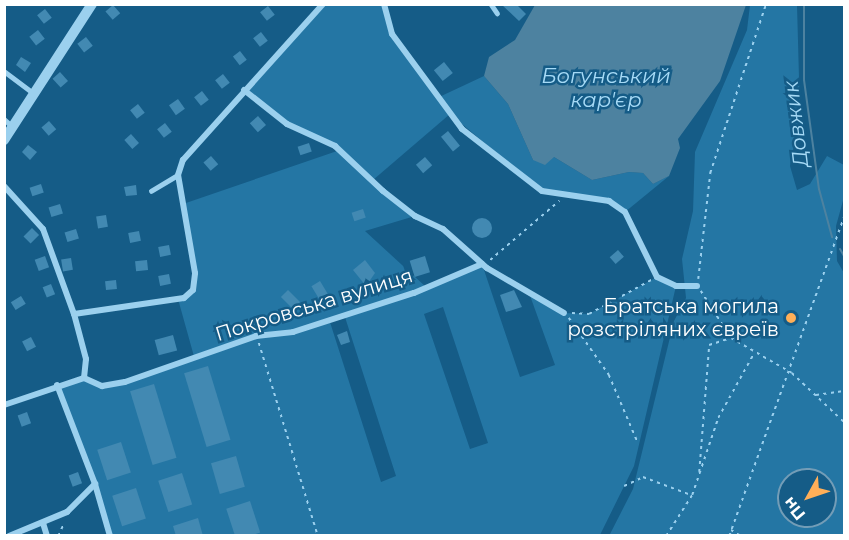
<!DOCTYPE html>
<html>
<head>
<meta charset="utf-8">
<style>
  body { margin:0 }
  #map { position:relative; width:849px; height:540px; overflow:hidden; background:#155c87; font-family:Montserrat,sans-serif }
  div>[style] { position:absolute }
  [style*='--x'] { left:calc(var(--x)*1px); top:calc(var(--y)*1px); width:calc(var(--w)*1px); rotate:calc(var(--a)*1deg) }
  .green>* { inset:0; background:#2476a4 }
  .water>* { inset:0; background:#4d82a0 }
  .stream>* { height:2px; margin:-1px; padding:0 1px; transform-origin:1px; border-radius:1px; background:#4d82a0 }
  .building>* { inset:0; background:#4289b2; transform-origin:0 0 }
  .round { border-radius:50% }
  .path>* { height:1.5px; margin-top:-0.75px; transform-origin:0; background:repeating-linear-gradient(90deg,#9bd0ee 0 3px,transparent 0 7.5px) }
  .service>* { height:4.5px; margin:-2.25px; padding:0 2.25px; transform-origin:2.25px; border-radius:2.25px; background:#9bd0ee }
  .minor>* { height:6px; margin:-3px; padding:0 3px; transform-origin:3px; border-radius:3px; background:#9bd0ee }
  .tertiary>* { height:10px; margin:-5px; padding:0 5px; transform-origin:5px; border-radius:5px; background:#9bd0ee }
  .dots>* { width:16px; height:16px; translate:-50% -50%; box-sizing:border-box; border:3px solid #155c87; border-radius:50% }
  span { translate:-50% -50%; white-space:nowrap; text-align:center; line-height:1.15; -webkit-text-stroke:5px #155c87; paint-order:stroke }
  .street-label { font-size:20px; color:#fff }
  .poi-label { font-size:20px; color:#fff }
  .right { translate:-100% -50%; text-align:right }
  .water-label { font-size:21px; color:#a6daf6; font-style:italic }
  .frame { position:absolute; inset:0; border:6px solid #fff; pointer-events:none }
  .north { position:absolute; left:777px; top:468px; width:60px; height:60px; box-sizing:border-box; background:#155c87; border:2px solid #739db7; border-radius:50%; rotate:230deg; font-size:16px; font-weight:700; line-height:24px; text-align:center; color:#fff }
  .north::after { content:''; display:block; margin:auto; width:21px; height:27px; background:#ffaf58; clip-path:polygon(50% 0,100% 100%,50% 72%,0 100%) }
</style>
</head>
<body>
<div id="map">
  <div class="green">
    <i style="clip-path:polygon(evenodd,323px 5px,384px 5px,392px 34px,437px 98px,484px 76px,508px 104px,533px 160px,554px 157px,592px 180px,629px 172px,643px 173px,653px 184px,669px 176px,625px 212px,609px 201px,542px 191px,450px 114px,373px 180px,415px 216px,365px 231px,426px 287px,482px 264px,520px 377px,555px 365px,528px 290px,564px 313px,589px 314px,657px 277px,676px 286px,634px 466px,600px 535px,110px 535px,57px 385px,84px 378px,102px 386px,195px 360px,178px 299px,193px 290px,195px 273px,183px 204px,340px 150px,287px 124px,244px 90px,323px 5px,443px 307px,488px 443px,470px 449px,424px 314px,443px 307px,323px 5px,344px 314px,396px 476px,381px 482px,329px 319px,344px 314px)"></i>
    <i style="clip-path:polygon(evenodd,750px 5px,797px 5px,800px 114px,790px 166px,797px 190px,810px 184px,827px 156px,844px 165px,844px 197px,836px 226px,837px 261px,844px 273px,844px 535px,609px 536px,633px 489px,674px 321px,686px 298px,682px 259px,693px 211px,695px 152px,747px 30px,750px 5px,789px 480px,825px 480px,825px 516px,789px 516px,789px 480px)"></i>
  </div>
  <div class="water">
    <i style="clip-path:polygon(535px 5px,746px 5px,720px 81px,678px 139px,680px 148px,669px 176px,653px 184px,643px 173px,629px 172px,592px 180px,554px 157px,545px 165px,533px 160px,508px 104px,484px 76px,489px 57px,515px 40px)"></i>
  </div>
  <div class="stream">
    <i style="--x:804;--y:4;--w:76;--a:90"></i>
    <i style="--x:804;--y:80;--w:110;--a:82.2"></i>
    <i style="--x:819;--y:189;--w:50;--a:74.8"></i>
    <i style="--x:840;--y:249;--w:8;--a:60"></i>
  </div>
  <div class="building">
    <i style="clip-path:polygon(501px 4px,516px 4px,526px 14px,519px 21px)"></i>
    <i style="left:113px;top:5px;width:11px;height:10px;rotate:49deg"></i>
    <i style="left:268px;top:6px;width:11px;height:10px;rotate:52deg"></i>
    <i style="left:45px;top:9px;width:11px;height:10px;rotate:52deg"></i>
    <i style="left:38px;top:30px;width:11px;height:11px;rotate:52deg"></i>
    <i style="left:261px;top:32px;width:11px;height:10px;rotate:52deg"></i>
    <i style="left:86px;top:37px;width:11px;height:11px;rotate:52deg"></i>
    <i style="left:240px;top:51px;width:11px;height:9px;rotate:52deg"></i>
    <i style="clip-path:polygon(21px 57px,31px 63px,25px 72px,16px 65px)"></i>
    <i style="left:444px;top:62px;width:14px;height:13px;rotate:51deg"></i>
    <i style="left:60px;top:72px;width:12px;height:10px;rotate:48deg"></i>
    <i style="left:223px;top:74px;width:11px;height:10px;rotate:52deg"></i>
    <i style="left:202px;top:91px;width:11px;height:10px;rotate:52deg"></i>
    <i style="left:178px;top:99px;width:12px;height:11px;rotate:55deg"></i>
    <i style="left:138px;top:104px;width:11px;height:10px;rotate:52deg"></i>
    <i style="left:258px;top:116px;width:12px;height:11px;rotate:48deg"></i>
    <i style="left:49px;top:121px;width:11px;height:10px;rotate:49deg"></i>
    <i style="left:165px;top:123px;width:11px;height:10px;rotate:52deg"></i>
    <i style="left:448px;top:131px;width:19px;height:9px;rotate:51deg"></i>
    <i style="left:131px;top:134px;width:12px;height:9px;rotate:48deg"></i>
    <i style="left:309px;top:143px;width:9px;height:12px;rotate:72deg"></i>
    <i style="clip-path:polygon(28px 145px,37px 152px,30px 160px,22px 152px)"></i>
    <i style="left:211px;top:156px;width:11px;height:10px;rotate:49deg"></i>
    <i style="left:425px;top:157px;width:11px;height:12px;rotate:49deg"></i>
    <i style="left:41px;top:184px;width:9px;height:12px;rotate:72deg"></i>
    <i style="clip-path:polygon(136px 185px,137px 195px,126px 196px,124px 187px)"></i>
    <i style="left:60px;top:204px;width:10px;height:12px;rotate:73deg"></i>
    <i style="left:363px;top:209px;width:9px;height:12px;rotate:72deg"></i>
    <i style="left:106px;top:215px;width:12px;height:10px;rotate:81deg"></i>
    <i class="round" style="left:472px;top:218px;width:20px;height:20px"></i>
    <i style="left:32px;top:228px;width:10px;height:12px;rotate:45deg"></i>
    <i style="left:76px;top:229px;width:10px;height:12px;rotate:73deg"></i>
    <i style="left:139px;top:231px;width:10px;height:11px;rotate:79deg"></i>
    <i style="left:169px;top:245px;width:10px;height:11px;rotate:79deg"></i>
    <i style="left:618px;top:250px;width:9px;height:11px;rotate:49deg"></i>
    <i style="left:45px;top:256px;width:12px;height:11px;rotate:70deg"></i>
    <i style="left:425px;top:256px;width:17px;height:16px;rotate:73deg"></i>
    <i style="left:71px;top:258px;width:12px;height:10px;rotate:81deg"></i>
    <i style="left:147px;top:260px;width:10px;height:12px;rotate:84deg"></i>
    <i style="clip-path:polygon(365px 260px,375px 273px,366px 286px,353px 270px)"></i>
    <i style="left:169px;top:274px;width:10px;height:11px;rotate:79deg"></i>
    <i style="left:116px;top:280px;width:9px;height:11px;rotate:84deg"></i>
    <i style="left:320px;top:281px;width:17px;height:10px;rotate:59deg"></i>
    <i style="left:51px;top:284px;width:11px;height:9px;rotate:68deg"></i>
    <i style="left:288px;top:290px;width:17px;height:10px;rotate:45deg"></i>
    <i style="clip-path:polygon(514px 290px,522px 307px,506px 312px,500px 295px)"></i>
    <i style="left:21px;top:296px;width:9px;height:12px;rotate:58deg"></i>
    <i style="clip-path:polygon(347px 331px,350px 342px,341px 345px,337px 335px)"></i>
    <i style="left:173px;top:335px;width:16px;height:19px;rotate:75deg"></i>
    <i style="left:31px;top:337px;width:11px;height:10px;rotate:63deg"></i>
    <i style="left:208px;top:366px;width:77px;height:25px;rotate:73deg"></i>
    <i style="left:154px;top:384px;width:77px;height:25px;rotate:73deg"></i>
    <i style="left:27px;top:412px;width:12px;height:10px;rotate:70deg"></i>
    <i style="left:121px;top:442px;width:32px;height:25px;rotate:72deg"></i>
    <i style="left:236px;top:456px;width:32px;height:26px;rotate:74deg"></i>
    <i style="left:78px;top:472px;width:12px;height:10px;rotate:70deg"></i>
    <i style="left:182px;top:473px;width:33px;height:25px;rotate:72deg"></i>
    <i style="left:136px;top:488px;width:32px;height:25px;rotate:72deg"></i>
    <i style="left:250px;top:501px;width:33px;height:25px;rotate:72deg"></i>
    <i style="clip-path:polygon(198px 518px,203px 536px,176px 536px,173px 526px)"></i>
  </div>
  <div class="path">
    <i style="--x:490;--y:260;--w:91;--a:-40.5"></i>
    <i style="--x:698;--y:279;--w:107;--a:-83.5"></i>
    <i style="--x:710;--y:173;--w:178;--a:-71.7"></i>
    <i style="--x:701;--y:291;--w:56;--a:57.4"></i>
    <i style="--x:731;--y:338;--w:70;--a:29.8"></i>
    <i style="--x:792;--y:373;--w:71;--a:43.3"></i>
    <i style="--x:572;--y:313;--w:17;--a:3"></i>
    <i style="--x:589;--y:314;--w:71;--a:-28.7"></i>
    <i style="--x:569;--y:318;--w:70;--a:54.9"></i>
    <i style="--x:609;--y:375;--w:74;--a:66.9"></i>
    <i style="--x:259;--y:343;--w:202;--a:73"></i>
    <i style="--x:816;--y:395;--w:28;--a:-8"></i>
    <i style="--x:699;--y:472;--w:127;--a:-85.5"></i>
    <i style="--x:709;--y:345;--w:22;--a:-18"></i>
    <i style="--x:624;--y:486;--w:21;--a:-25"></i>
    <i style="--x:643;--y:477;--w:51;--a:20.6"></i>
    <i style="--x:731;--y:530;--w:12;--a:31"></i>
    <i style="--x:58;--y:536;--w:14;--a:-65"></i>
    <i style="--x:666;--y:536;--w:49;--a:-57.6"></i>
    <i style="--x:692;--y:495;--w:81;--a:-71.3"></i>
    <i style="--x:718;--y:418;--w:74;--a:-61"></i>
    <i style="--x:729;--y:536;--w:339;--a:-70.2"></i>
  </div>
  <div class="service">
    <i style="--x:491;--y:4;--w:11;--a:56"></i>
    <i style="--x:4;--y:71;--w:35;--a:37"></i>
    <i style="--x:4;--y:119;--w:12;--a:42"></i>
    <i style="--x:151;--y:191;--w:31;--a:-31"></i>
  </div>
  <div class="minor">
    <i style="--x:384;--y:4;--w:31;--a:75"></i>
    <i style="--x:392;--y:34;--w:118;--a:53.6"></i>
    <i style="--x:462;--y:129;--w:101;--a:37.8"></i>
    <i style="--x:542;--y:191;--w:68;--a:8.5"></i>
    <i style="--x:609;--y:201;--w:19;--a:35"></i>
    <i style="--x:625;--y:212;--w:72;--a:63.8"></i>
    <i style="--x:657;--y:277;--w:21;--a:25"></i>
    <i style="--x:676;--y:286;--w:21;--a:0"></i>
    <i style="--x:244;--y:90;--w:55;--a:38.3"></i>
    <i style="--x:287;--y:124;--w:53;--a:24.6"></i>
    <i style="--x:335;--y:146;--w:66;--a:43.2"></i>
    <i style="--x:383;--y:191;--w:41;--a:38"></i>
    <i style="--x:415;--y:216;--w:31;--a:25"></i>
    <i style="--x:443;--y:229;--w:59;--a:41.6"></i>
    <i style="--x:487;--y:268;--w:89;--a:30.3"></i>
    <i style="--x:4;--y:186;--w:58;--a:47.8"></i>
    <i style="--x:43;--y:229;--w:90;--a:70"></i>
    <i style="--x:84;--y:378;--w:20;--a:24"></i>
    <i style="--x:102;--y:386;--w:23;--a:-10"></i>
    <i style="--x:125;--y:382;--w:139;--a:-19.3"></i>
    <i style="--x:256;--y:336;--w:37;--a:-6"></i>
    <i style="--x:293;--y:332;--w:127;--a:-17.9"></i>
    <i style="--x:414;--y:293;--w:74;--a:-23.1"></i>
    <i style="--x:4;--y:405;--w:84;--a:-18.6"></i>
    <i style="--x:84;--y:378;--w:19;--a:-84"></i>
    <i style="--x:86;--y:359;--w:47;--a:-104.9"></i>
    <i style="--x:74;--y:314;--w:111;--a:-8.3"></i>
    <i style="--x:184;--y:298;--w:12;--a:-42"></i>
    <i style="--x:193;--y:290;--w:17;--a:-83"></i>
    <i style="--x:195;--y:273;--w:99;--a:-99.8"></i>
    <i style="--x:178;--y:175;--w:16;--a:-72"></i>
    <i style="--x:183;--y:160;--w:210;--a:-48.1"></i>
    <i style="--x:95;--y:484;--w:54;--a:73.9"></i>
    <i style="--x:43;--y:523;--w:14;--a:73"></i>
    <i style="--x:9;--y:536;--w:63;--a:-22.5"></i>
    <i style="--x:67;--y:512;--w:40;--a:-45"></i>
    <i style="--x:95;--y:484;--w:106;--a:-111"></i>
  </div>
  <div class="tertiary">
    <i style="--x:4;--y:140;--w:162;--a:-57.1"></i>
  </div>
  <div class="dots">
    <i style="left:791px;top:318px;background:#ffaf58"></i>
  </div>
  <div class="street-label">
    <span style="left:314px;top:305px;rotate:-17deg">Покровська вулиця</span>
  </div>
  <div class="poi-label">
    <span class="right" style="left:779px;top:318px">Братська могила<br>розстріляних євреїв</span>
  </div>
  <div class="water-label">
    <span style="left:606px;top:88px">Богунський<br>кар'єр</span>
    <span style="left:796px;top:124px;rotate:-97deg">Довжик</span>
  </div>
  <div class="frame"></div>
  <div class="north">Пн</div>
</div>
</body>
</html>
